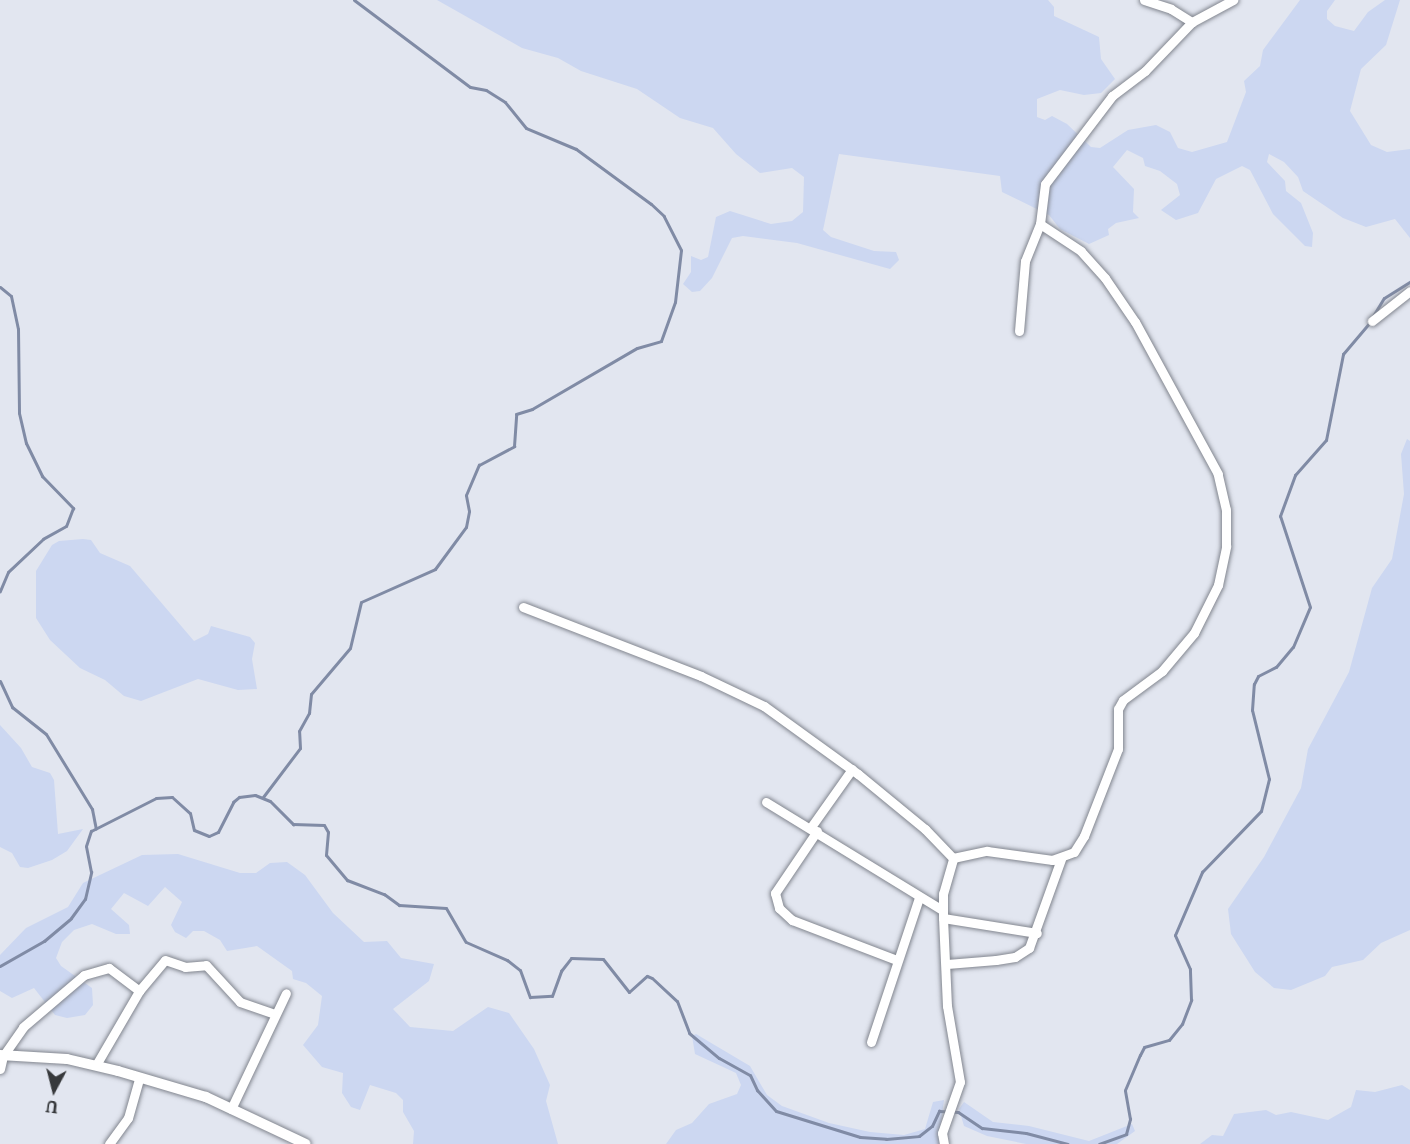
<!DOCTYPE html>
<html>
<head>
<meta charset="utf-8">
<style>
  body { margin:0 }
  #map { position:relative; width:1410px; height:1144px; overflow:hidden; background:#e2e6f0; font-family:Literata,serif }
  div>[style] { position:absolute }
  [style*='--x'] { left:calc(var(--x)*1px); top:calc(var(--y)*1px); width:calc(var(--w)*1px); rotate:calc(var(--a)*1deg) }
  .green>* { inset:0; background:#ccd7f1 }
  .stream>* { height:3px; margin:-1.5px; padding:0 1.5px; transform-origin:1.5px; border-radius:1.5px; background:#808ba5 }
  .roads { filter:drop-shadow(0 0 2px #82868f) drop-shadow(0 0 2px #82868f) }
  .minor>* { height:9px; margin:-4.5px; padding:0 4.5px; transform-origin:4.5px; border-radius:4.5px; background:#fff }
  .tertiary>* { height:10px; margin:-5px; padding:0 5px; transform-origin:5px; border-radius:5px; background:#fff }
  span { translate:-50% -50%; white-space:nowrap; text-align:center; line-height:1.15; -webkit-text-stroke:4.5px #e2e6f0; paint-order:stroke }
  .north { position:absolute; left:24px; top:1060px; width:60px; height:60px; -webkit-text-stroke:4px #e2e6f0; paint-order:stroke; rotate:187deg; font-size:16px; font-weight:700; line-height:24px; text-align:center; color:#37393c }
  .north::after { content:''; display:block; margin:auto; width:21px; height:27px; background:#37393c; clip-path:polygon(50% 0,100% 100%,50% 72%,0 100%) }
</style>
</head>
<body>
<div id="map">
  <div class="green">
    <i style="clip-path:polygon(437px 0,1048px 0,1054px 7px,1054px 16px,1099px 37px,1101px 59px,1115px 79px,1101px 93px,1084px 95px,1060px 90px,1037px 99px,1037px 117px,1045px 120px,1052px 116px,1067px 124px,1091px 147px,1100px 148px,1128px 130px,1156px 125px,1170px 132px,1178px 148px,1192px 152px,1227px 142px,1246px 92px,1244px 81px,1260px 66px,1263px 50px,1300px 0,1335px 0,1327px 11px,1327px 19px,1335px 26px,1354px 31px,1368px 12px,1385px 0,1400px 0,1386px 45px,1361px 69px,1350px 111px,1371px 145px,1387px 152px,1410px 149px,1410px 238px,1395px 219px,1366px 227px,1343px 218px,1303px 191px,1298px 177px,1284px 162px,1269px 154px,1267px 162px,1285px 181px,1286px 191px,1301px 203px,1313px 233px,1312px 247px,1305px 246px,1273px 214px,1250px 170px,1242px 166px,1216px 179px,1198px 213px,1176px 220px,1161px 210px,1180px 195px,1177px 184px,1160px 171px,1145px 166px,1143px 158px,1127px 150px,1113px 167px,1134px 189px,1133px 212px,1139px 218px,1116px 223px,1108px 229px,1109px 235px,1089px 244px,1060px 229px,1049px 215px,1002px 192px,1000px 176px,839px 154px,823px 230px,831px 237px,874px 251px,896px 252px,899px 260px,890px 269px,797px 243px,743px 236px,732px 238px,712px 278px,700px 291px,692px 292px,683px 284px,691px 272px,691px 256px,701px 260px,708px 257px,716px 217px,730px 211px,771px 224px,792px 221px,803px 212px,804px 177px,792px 168px,760px 173px,736px 154px,713px 128px,680px 118px,637px 89px,581px 71px,558px 58px,522px 48px)"></i>
    <i style="clip-path:polygon(1407px 439px,1410px 441px,1410px 930px,1381px 943px,1363px 960px,1332px 967px,1325px 976px,1291px 990px,1274px 988px,1255px 972px,1231px 934px,1228px 909px,1264px 857px,1301px 788px,1308px 749px,1349px 672px,1372px 588px,1392px 559px,1404px 494px,1401px 454px)"></i>
    <i style="clip-path:polygon(83px 539px,91px 540px,100px 553px,130px 566px,194px 641px,208px 634px,211px 626px,250px 637px,255px 643px,252px 659px,257px 689px,238px 690px,198px 679px,141px 701px,124px 696px,105px 680px,80px 668px,50px 640px,36px 618px,36px 571px,52px 545px,59px 541px)"></i>
    <i style="clip-path:polygon(0 725px,21px 748px,32px 767px,50px 773px,54px 780px,58px 834px,83px 829px,67px 851px,52px 860px,28px 868px,20px 867px,12px 853px,0 847px)"></i>
    <i style="clip-path:polygon(178px 854px,240px 873px,256px 873px,270px 863px,287px 862px,305px 875px,333px 913px,364px 942px,387px 941px,401px 958px,434px 964px,429px 981px,393px 1009px,410px 1027px,453px 1031px,488px 1007px,509px 1013px,534px 1049px,550px 1085px,546px 1101px,558px 1144px,413px 1144px,414px 1131px,403px 1112px,403px 1100px,396px 1093px,370px 1085px,360px 1110px,351px 1107px,342px 1093px,343px 1073px,322px 1067px,303px 1045px,318px 1025px,322px 996px,306px 983px,293px 979px,292px 971px,257px 946px,227px 951px,220px 940px,204px 931px,193px 931px,186px 938px,175px 932px,171px 925px,182px 902px,165px 887px,148px 906px,124px 893px,111px 909px,129px 925px,130px 934px,116px 934px,92px 924px,74px 930px,62px 942px,56px 958px,61px 966px,92px 988px,93px 1005px,85px 1015px,67px 1018px,55px 1015px,34px 988px,12px 998px,0 991px,0 955px,26px 928px,68px 907px,83px 883px,142px 855px)"></i>
    <i style="clip-path:polygon(696px 1034px,750px 1066px,767px 1095px,782px 1106px,829px 1123px,870px 1132px,904px 1135px,925px 1129px,933px 1102px,944px 1100px,940px 1129px,948px 1144px,666px 1144px,676px 1130px,692px 1123px,709px 1104px,737px 1094px,741px 1085px,736px 1073px,695px 1054px,692px 1036px)"></i>
    <i style="clip-path:polygon(1402px 1085px,1410px 1090px,1410px 1144px,1200px 1144px,1212px 1135px,1223px 1136px,1234px 1114px,1266px 1110px,1276px 1115px,1291px 1112px,1328px 1120px,1351px 1107px,1356px 1090px,1375px 1092px)"></i>
    <i style="clip-path:polygon(964px 1102px,993px 1122px,1029px 1126px,1089px 1141px,1132px 1124px,1135px 1131px,1117px 1144px,1026px 1144px,987px 1136px,964px 1126px,959px 1109px)"></i>
  </div>
  <div class="stream">
    <i style="--x:0;--y:287;--w:14;--a:39"></i>
    <i style="--x:11;--y:296;--w:34;--a:78"></i>
    <i style="--x:18;--y:329;--w:84;--a:89.3"></i>
    <i style="--x:19;--y:413;--w:31;--a:77"></i>
    <i style="--x:26;--y:443;--w:37;--a:64"></i>
    <i style="--x:42;--y:476;--w:45;--a:45.9"></i>
    <i style="--x:73;--y:508;--w:19;--a:111"></i>
    <i style="--x:66;--y:526;--w:26;--a:151"></i>
    <i style="--x:43;--y:539;--w:48;--a:136.7"></i>
    <i style="--x:8;--y:572;--w:21;--a:113"></i>
    <i style="--x:1373;--y:316;--w:21;--a:-59"></i>
    <i style="--x:1384;--y:298;--w:31;--a:-32"></i>
    <i style="--x:0;--y:681;--w:29;--a:65"></i>
    <i style="--x:12;--y:707;--w:43;--a:38.5"></i>
    <i style="--x:46;--y:734;--w:88;--a:58.5"></i>
    <i style="--x:92;--y:809;--w:20;--a:79"></i>
    <i style="--x:263;--y:797;--w:61;--a:-52.9"></i>
    <i style="--x:300;--y:748;--w:17;--a:-93"></i>
    <i style="--x:299;--y:731;--w:21;--a:-61"></i>
    <i style="--x:309;--y:713;--w:19;--a:-84"></i>
    <i style="--x:311;--y:694;--w:60;--a:-49.7"></i>
    <i style="--x:350;--y:648;--w:47;--a:-76.6"></i>
    <i style="--x:361;--y:602;--w:81;--a:-24"></i>
    <i style="--x:435;--y:569;--w:52;--a:-53.6"></i>
    <i style="--x:466;--y:527;--w:16;--a:-79"></i>
    <i style="--x:469;--y:511;--w:16;--a:-101"></i>
    <i style="--x:466;--y:495;--w:33;--a:-67"></i>
    <i style="--x:479;--y:465;--w:40;--a:-28"></i>
    <i style="--x:514;--y:446;--w:32;--a:-86"></i>
    <i style="--x:516;--y:414;--w:17;--a:-17"></i>
    <i style="--x:532;--y:409;--w:121;--a:-30.2"></i>
    <i style="--x:637;--y:348;--w:25;--a:-16"></i>
    <i style="--x:661;--y:341;--w:41;--a:-70.3"></i>
    <i style="--x:675;--y:302;--w:52;--a:-83.4"></i>
    <i style="--x:681;--y:250;--w:38;--a:-117"></i>
    <i style="--x:664;--y:216;--w:18;--a:-137"></i>
    <i style="--x:651;--y:204;--w:93;--a:-143.7"></i>
    <i style="--x:576;--y:149;--w:54;--a:-157.2"></i>
    <i style="--x:526;--y:128;--w:33;--a:-129"></i>
    <i style="--x:505;--y:102;--w:22;--a:-148"></i>
    <i style="--x:486;--y:90;--w:16;--a:-169"></i>
    <i style="--x:470;--y:87;--w:145;--a:-143.1"></i>
    <i style="--x:0;--y:966;--w:51;--a:-29.6"></i>
    <i style="--x:44;--y:941;--w:35;--a:-40"></i>
    <i style="--x:71;--y:918;--w:24;--a:-54"></i>
    <i style="--x:85;--y:899;--w:28;--a:-77"></i>
    <i style="--x:91;--y:872;--w:26;--a:-101"></i>
    <i style="--x:86;--y:846;--w:16;--a:-72"></i>
    <i style="--x:91;--y:831;--w:73;--a:-26.9"></i>
    <i style="--x:156;--y:798;--w:16;--a:-4"></i>
    <i style="--x:172;--y:797;--w:24;--a:42"></i>
    <i style="--x:190;--y:813;--w:17;--a:77"></i>
    <i style="--x:194;--y:830;--w:16;--a:22"></i>
    <i style="--x:209;--y:836;--w:10;--a:-24"></i>
    <i style="--x:218;--y:832;--w:34;--a:-63"></i>
    <i style="--x:233;--y:802;--w:8;--a:-40"></i>
    <i style="--x:239;--y:797;--w:16;--a:-7"></i>
    <i style="--x:255;--y:795;--w:16;--a:22"></i>
    <i style="--x:270;--y:801;--w:33;--a:45"></i>
    <i style="--x:293;--y:824;--w:31;--a:2"></i>
    <i style="--x:324;--y:825;--w:8;--a:60"></i>
    <i style="--x:328;--y:832;--w:23;--a:95"></i>
    <i style="--x:326;--y:855;--w:33;--a:50"></i>
    <i style="--x:347;--y:880;--w:40;--a:21"></i>
    <i style="--x:384;--y:894;--w:19;--a:36"></i>
    <i style="--x:399;--y:905;--w:47;--a:3.7"></i>
    <i style="--x:446;--y:908;--w:39;--a:60"></i>
    <i style="--x:466;--y:942;--w:45;--a:23.7"></i>
    <i style="--x:507;--y:960;--w:16;--a:38"></i>
    <i style="--x:520;--y:970;--w:29;--a:70"></i>
    <i style="--x:530;--y:997;--w:22;--a:-3"></i>
    <i style="--x:552;--y:996;--w:27;--a:-70"></i>
    <i style="--x:561;--y:971;--w:16;--a:-52"></i>
    <i style="--x:571;--y:958;--w:32;--a:2"></i>
    <i style="--x:603;--y:959;--w:42;--a:51.8"></i>
    <i style="--x:629;--y:992;--w:24;--a:-42"></i>
    <i style="--x:647;--y:976;--w:5;--a:22"></i>
    <i style="--x:652;--y:978;--w:34;--a:43"></i>
    <i style="--x:677;--y:1001;--w:34;--a:69"></i>
    <i style="--x:689;--y:1033;--w:39;--a:40"></i>
    <i style="--x:719;--y:1058;--w:35;--a:29"></i>
    <i style="--x:750;--y:1075;--w:17;--a:65"></i>
    <i style="--x:757;--y:1090;--w:28;--a:48"></i>
    <i style="--x:776;--y:1111;--w:88;--a:17.2"></i>
    <i style="--x:860;--y:1137;--w:26;--a:4"></i>
    <i style="--x:886;--y:1139;--w:33;--a:-5"></i>
    <i style="--x:919;--y:1136;--w:16;--a:-38"></i>
    <i style="--x:932;--y:1126;--w:17;--a:-65"></i>
    <i style="--x:939;--y:1111;--w:19;--a:3"></i>
    <i style="--x:958;--y:1112;--w:29;--a:34"></i>
    <i style="--x:982;--y:1128;--w:44;--a:6.5"></i>
    <i style="--x:1026;--y:1133;--w:43;--a:14.7"></i>
    <i style="--x:1099;--y:1144;--w:29;--a:-20"></i>
    <i style="--x:1126;--y:1134;--w:16;--a:-75"></i>
    <i style="--x:1130;--y:1119;--w:29;--a:-100"></i>
    <i style="--x:1125;--y:1090;--w:38;--a:-67"></i>
    <i style="--x:1140;--y:1055;--w:9;--a:-63"></i>
    <i style="--x:1144;--y:1047;--w:26;--a:-16"></i>
    <i style="--x:1169;--y:1040;--w:21;--a:-51"></i>
    <i style="--x:1182;--y:1024;--w:26;--a:-69"></i>
    <i style="--x:1191;--y:1000;--w:31;--a:-92"></i>
    <i style="--x:1190;--y:969;--w:37;--a:-114"></i>
    <i style="--x:1175;--y:935;--w:69;--a:-66.8"></i>
    <i style="--x:1202;--y:872;--w:85;--a:-46"></i>
    <i style="--x:1261;--y:811;--w:33;--a:-76"></i>
    <i style="--x:1269;--y:779;--w:71;--a:-103.8"></i>
    <i style="--x:1252;--y:710;--w:26;--a:-86"></i>
    <i style="--x:1254;--y:684;--w:9;--a:-63"></i>
    <i style="--x:1258;--y:676;--w:20;--a:-27"></i>
    <i style="--x:1276;--y:667;--w:26;--a:-50"></i>
    <i style="--x:1293;--y:647;--w:43;--a:-67"></i>
    <i style="--x:1310;--y:607;--w:96;--a:-108.2"></i>
    <i style="--x:1280;--y:516;--w:44;--a:-69.9"></i>
    <i style="--x:1295;--y:475;--w:47;--a:-48.5"></i>
    <i style="--x:1326;--y:440;--w:88;--a:-78.8"></i>
    <i style="--x:1343;--y:354;--w:42;--a:-49.8"></i>
  </div>
  <div class="roads">
    <div class="minor">
      <i style="--x:1144;--y:0;--w:28;--a:18"></i>
      <i style="--x:1171;--y:9;--w:25;--a:32"></i>
      <i style="--x:1372;--y:321;--w:48;--a:-38.3"></i>
      <i style="--x:1019;--y:331;--w:70;--a:-85.1"></i>
      <i style="--x:1025;--y:261;--w:40;--a:-68"></i>
      <i style="--x:523;--y:607;--w:191;--a:21.2"></i>
      <i style="--x:701;--y:676;--w:70;--a:25.5"></i>
      <i style="--x:764;--y:706;--w:116;--a:35.9"></i>
      <i style="--x:858;--y:774;--w:87;--a:39.4"></i>
      <i style="--x:925;--y:829;--w:40;--a:46"></i>
      <i style="--x:766;--y:802;--w:206;--a:31.5"></i>
      <i style="--x:811;--y:827;--w:71;--a:-54.7"></i>
      <i style="--x:817;--y:831;--w:75;--a:124.1"></i>
      <i style="--x:775;--y:893;--w:16;--a:75"></i>
      <i style="--x:779;--y:908;--w:18;--a:43"></i>
      <i style="--x:792;--y:920;--w:112;--a:20.9"></i>
      <i style="--x:943;--y:918;--w:95;--a:9.1"></i>
      <i style="--x:947;--y:964;--w:49;--a:-4.7"></i>
      <i style="--x:996;--y:960;--w:19;--a:-9"></i>
      <i style="--x:1015;--y:957;--w:17;--a:-33"></i>
      <i style="--x:1029;--y:948;--w:95;--a:-70.2"></i>
      <i style="--x:871;--y:1042;--w:152;--a:-71.6"></i>
      <i style="--x:96;--y:1065;--w:86;--a:-59.8"></i>
      <i style="--x:139;--y:991;--w:40;--a:-50"></i>
      <i style="--x:165;--y:960;--w:21;--a:19"></i>
      <i style="--x:185;--y:967;--w:21;--a:-5"></i>
      <i style="--x:206;--y:965;--w:50;--a:47.4"></i>
      <i style="--x:240;--y:1002;--w:36;--a:19"></i>
      <i style="--x:0;--y:1069;--w:13;--a:-77"></i>
      <i style="--x:3;--y:1056;--w:35;--a:-55"></i>
      <i style="--x:23;--y:1027;--w:80;--a:-40.4"></i>
      <i style="--x:84;--y:975;--w:26;--a:-16"></i>
      <i style="--x:109;--y:968;--w:38;--a:37"></i>
      <i style="--x:231;--y:1109;--w:128;--a:-64.6"></i>
      <i style="--x:109;--y:1144;--w:32;--a:-54"></i>
      <i style="--x:128;--y:1118;--w:41;--a:-74.2"></i>
      <i style="--x:944;--y:1144;--w:11;--a:-100"></i>
      <i style="--x:942;--y:1133;--w:54;--a:-70.6"></i>
      <i style="--x:960;--y:1082;--w:77;--a:-99.7"></i>
      <i style="--x:947;--y:1006;--w:88;--a:-92.6"></i>
      <i style="--x:943;--y:918;--w:24;--a:-90"></i>
      <i style="--x:943;--y:894;--w:37;--a:-74"></i>
      <i style="--x:953;--y:858;--w:35;--a:-12"></i>
      <i style="--x:987;--y:851;--w:66;--a:7.9"></i>
      <i style="--x:1052;--y:860;--w:23;--a:-20"></i>
      <i style="--x:1074;--y:852;--w:19;--a:-58"></i>
      <i style="--x:1084;--y:836;--w:93;--a:-68.7"></i>
      <i style="--x:1118;--y:749;--w:40;--a:-90"></i>
      <i style="--x:1118;--y:709;--w:10;--a:-61"></i>
      <i style="--x:1123;--y:700;--w:49;--a:-36.6"></i>
      <i style="--x:1162;--y:671;--w:50;--a:-49.9"></i>
      <i style="--x:1194;--y:633;--w:54;--a:-63.4"></i>
      <i style="--x:1218;--y:585;--w:40;--a:-78"></i>
      <i style="--x:1226;--y:546;--w:36;--a:-90"></i>
      <i style="--x:1226;--y:510;--w:37;--a:-103"></i>
      <i style="--x:1218;--y:474;--w:173;--a:-118.6"></i>
      <i style="--x:1135;--y:322;--w:53;--a:-124.3"></i>
      <i style="--x:1105;--y:278;--w:36;--a:-132"></i>
      <i style="--x:1081;--y:251;--w:49;--a:-146.6"></i>
      <i style="--x:1040;--y:224;--w:40;--a:-82.9"></i>
      <i style="--x:1045;--y:184;--w:111;--a:-52.7"></i>
      <i style="--x:1112;--y:96;--w:41;--a:-37.1"></i>
      <i style="--x:1145;--y:71;--w:68;--a:-46.2"></i>
      <i style="--x:1192;--y:22;--w:47;--a:-28.2"></i>
    </div>
    <div class="tertiary">
      <i style="--x:0;--y:1055;--w:67;--a:3.4"></i>
      <i style="--x:67;--y:1059;--w:52;--a:13.2"></i>
      <i style="--x:118;--y:1071;--w:92;--a:16.5"></i>
      <i style="--x:206;--y:1097;--w:110;--a:25.2"></i>
    </div>
  </div>
  <div class="north">U</div>
</div>
</body>
</html>
